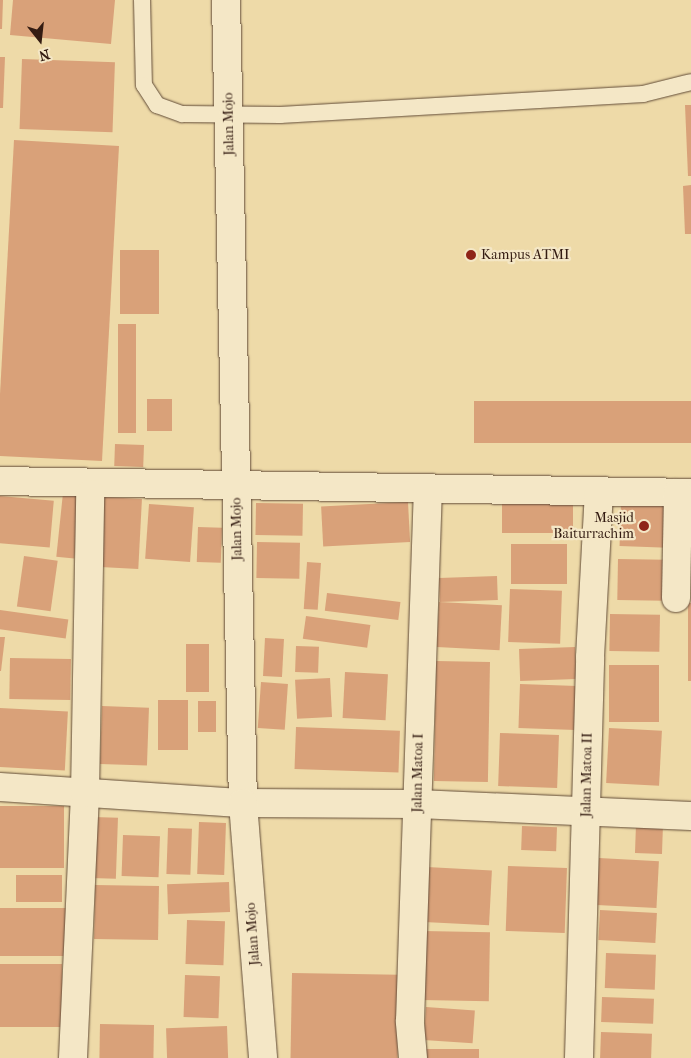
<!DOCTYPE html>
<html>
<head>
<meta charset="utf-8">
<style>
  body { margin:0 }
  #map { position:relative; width:691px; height:1058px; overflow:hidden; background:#eedaa8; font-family:"IM FELL French Canon",serif }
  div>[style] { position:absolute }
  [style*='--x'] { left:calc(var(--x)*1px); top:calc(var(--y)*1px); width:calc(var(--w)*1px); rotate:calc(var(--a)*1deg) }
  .building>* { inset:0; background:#d9a179; transform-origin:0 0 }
  .roads { filter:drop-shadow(0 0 1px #624c38) drop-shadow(0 0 1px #624c38) }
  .service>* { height:16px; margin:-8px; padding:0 8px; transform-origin:8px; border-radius:8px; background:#f4e7c6 }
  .minor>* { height:28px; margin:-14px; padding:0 14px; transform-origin:14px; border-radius:14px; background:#f4e7c6 }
  .tertiary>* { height:28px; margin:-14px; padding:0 14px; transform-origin:14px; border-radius:14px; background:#f4e7c6 }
  .dots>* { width:14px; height:14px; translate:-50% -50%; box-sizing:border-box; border:2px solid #f4e7c6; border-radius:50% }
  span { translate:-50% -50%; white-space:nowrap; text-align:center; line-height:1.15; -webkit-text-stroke:4.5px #f4e7c6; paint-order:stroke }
  .street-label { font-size:14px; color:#341c12 }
  .poi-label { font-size:14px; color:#341c12 }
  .left { translate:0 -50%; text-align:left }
  .right { translate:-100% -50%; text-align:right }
  .north { position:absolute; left:15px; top:15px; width:50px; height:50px; -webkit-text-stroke:4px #f4e7c6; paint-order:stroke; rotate:164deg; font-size:14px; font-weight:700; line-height:20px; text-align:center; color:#341c12 }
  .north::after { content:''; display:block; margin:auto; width:18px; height:22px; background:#341c12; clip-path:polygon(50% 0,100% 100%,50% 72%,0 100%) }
</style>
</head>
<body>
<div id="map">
  <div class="building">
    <i style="clip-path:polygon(0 0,3px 0,2px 29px,0 29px)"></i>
    <i style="clip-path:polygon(13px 0,115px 0,111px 44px,10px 35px)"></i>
    <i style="clip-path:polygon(0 57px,5px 57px,3px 108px,0 108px)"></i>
    <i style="left:22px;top:59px;width:93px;height:70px;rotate:2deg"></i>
    <i style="clip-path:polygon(685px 105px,691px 105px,691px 176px,688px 176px)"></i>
    <i style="clip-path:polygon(14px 140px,119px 146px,102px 461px,0 456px,0 394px)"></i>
    <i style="clip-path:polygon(691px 185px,691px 234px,685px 234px,683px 186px)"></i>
    <i style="left:120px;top:250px;width:39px;height:64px"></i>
    <i style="left:118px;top:324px;width:18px;height:109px"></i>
    <i style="left:172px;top:399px;width:32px;height:25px;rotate:90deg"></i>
    <i style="left:691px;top:401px;width:42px;height:217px;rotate:90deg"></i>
    <i style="left:115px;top:444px;width:29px;height:22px;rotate:2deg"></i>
    <i style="left:63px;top:493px;width:18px;height:64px;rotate:6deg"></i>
    <i style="left:0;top:496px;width:54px;height:47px;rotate:5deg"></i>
    <i style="left:104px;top:497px;width:38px;height:70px;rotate:3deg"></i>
    <i style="left:408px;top:502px;width:40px;height:87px;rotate:87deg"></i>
    <i style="left:573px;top:502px;width:31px;height:71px;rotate:90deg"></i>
    <i style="left:256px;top:503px;width:47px;height:32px;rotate:1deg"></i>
    <i style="left:149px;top:504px;width:45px;height:55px;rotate:4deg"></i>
    <i style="left:621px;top:504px;width:48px;height:42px;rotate:2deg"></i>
    <i style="left:198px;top:527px;width:24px;height:35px;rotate:2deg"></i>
    <i style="left:257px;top:542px;width:43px;height:36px;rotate:1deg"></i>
    <i style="left:511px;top:544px;width:56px;height:40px"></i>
    <i style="left:24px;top:556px;width:34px;height:51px;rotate:8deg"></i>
    <i style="left:618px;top:559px;width:47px;height:41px;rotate:1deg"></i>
    <i style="left:307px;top:562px;width:14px;height:47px;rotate:4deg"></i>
    <i style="left:497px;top:576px;width:24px;height:58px;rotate:88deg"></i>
    <i style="left:510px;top:589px;width:52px;height:53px;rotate:2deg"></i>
    <i style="left:327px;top:593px;width:74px;height:18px;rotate:7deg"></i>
    <i style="left:439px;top:602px;width:63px;height:45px;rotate:3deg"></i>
    <i style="left:688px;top:603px;width:3px;height:78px"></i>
    <i style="left:0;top:610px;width:69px;height:19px;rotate:8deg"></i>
    <i style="left:610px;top:614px;width:50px;height:37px;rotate:1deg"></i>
    <i style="left:306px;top:616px;width:65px;height:23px;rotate:8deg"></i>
    <i style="clip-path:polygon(0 637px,5px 637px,1px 671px,0 671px)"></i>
    <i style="left:265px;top:638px;width:19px;height:38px;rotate:3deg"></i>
    <i style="left:186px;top:644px;width:23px;height:48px"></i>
    <i style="left:296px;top:646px;width:23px;height:26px;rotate:2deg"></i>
    <i style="left:575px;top:647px;width:32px;height:56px;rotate:88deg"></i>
    <i style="left:10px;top:658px;width:61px;height:41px;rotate:1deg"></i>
    <i style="left:436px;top:661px;width:54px;height:120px;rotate:1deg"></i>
    <i style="left:609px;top:665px;width:50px;height:57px"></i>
    <i style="left:345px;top:672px;width:43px;height:46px;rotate:3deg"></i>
    <i style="left:330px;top:678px;width:39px;height:35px;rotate:87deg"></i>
    <i style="left:261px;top:682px;width:27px;height:46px;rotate:4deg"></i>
    <i style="left:520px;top:684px;width:57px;height:44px;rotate:2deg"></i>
    <i style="left:158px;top:700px;width:30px;height:50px"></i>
    <i style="left:198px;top:701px;width:18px;height:31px"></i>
    <i style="left:102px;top:706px;width:47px;height:58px;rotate:2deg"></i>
    <i style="left:0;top:708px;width:68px;height:59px;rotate:3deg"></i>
    <i style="left:296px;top:727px;width:104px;height:42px;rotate:2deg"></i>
    <i style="left:609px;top:728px;width:53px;height:55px;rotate:3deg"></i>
    <i style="left:500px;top:733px;width:59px;height:53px;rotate:2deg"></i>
    <i style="left:64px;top:806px;width:62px;height:64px;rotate:90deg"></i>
    <i style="left:93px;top:817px;width:25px;height:61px;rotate:2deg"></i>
    <i style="left:199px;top:822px;width:27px;height:52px;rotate:2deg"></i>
    <i style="left:636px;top:824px;width:27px;height:29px;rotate:2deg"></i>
    <i style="left:522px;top:826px;width:35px;height:24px;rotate:2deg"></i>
    <i style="left:168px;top:828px;width:24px;height:46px;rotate:2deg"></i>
    <i style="left:123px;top:835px;width:37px;height:41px;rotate:2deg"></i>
    <i style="left:599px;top:858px;width:60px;height:47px;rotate:3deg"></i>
    <i style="left:508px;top:866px;width:59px;height:65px;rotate:2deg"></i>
    <i style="left:427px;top:867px;width:65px;height:55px;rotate:3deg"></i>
    <i style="left:62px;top:875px;width:27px;height:46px;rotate:90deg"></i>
    <i style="left:229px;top:882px;width:30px;height:62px;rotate:88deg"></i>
    <i style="left:95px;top:885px;width:64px;height:54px;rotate:1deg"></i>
    <i style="left:67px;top:908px;width:48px;height:67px;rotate:90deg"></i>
    <i style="left:600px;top:910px;width:57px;height:30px;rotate:3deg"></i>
    <i style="left:187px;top:920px;width:38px;height:44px;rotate:2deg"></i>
    <i style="left:423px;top:931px;width:67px;height:69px;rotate:1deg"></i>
    <i style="left:606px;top:953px;width:50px;height:35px;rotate:2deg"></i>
    <i style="left:62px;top:964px;width:63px;height:62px;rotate:90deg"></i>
    <i style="left:292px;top:973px;width:107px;height:85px;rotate:1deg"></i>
    <i style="left:185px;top:975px;width:35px;height:42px;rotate:2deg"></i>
    <i style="left:602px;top:997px;width:52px;height:25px;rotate:2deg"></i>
    <i style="left:426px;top:1007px;width:49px;height:33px;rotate:4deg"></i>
    <i style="left:100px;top:1024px;width:54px;height:34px;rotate:1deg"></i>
    <i style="left:227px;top:1026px;width:32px;height:61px;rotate:88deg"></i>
    <i style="left:601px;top:1032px;width:51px;height:26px;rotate:2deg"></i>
    <i style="left:479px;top:1049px;width:9px;height:55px;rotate:90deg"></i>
  </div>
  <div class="roads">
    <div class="service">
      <i style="--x:142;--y:0;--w:85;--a:88.7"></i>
      <i style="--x:144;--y:85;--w:24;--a:57"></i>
      <i style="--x:157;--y:105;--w:27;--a:20"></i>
      <i style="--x:182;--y:114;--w:98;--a:0.6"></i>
      <i style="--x:280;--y:115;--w:364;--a:-3.3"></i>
      <i style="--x:643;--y:94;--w:49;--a:-14"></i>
    </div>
    <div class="minor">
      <i style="--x:0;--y:481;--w:691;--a:0.99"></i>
      <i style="--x:676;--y:598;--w:105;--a:-88.9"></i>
      <i style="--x:0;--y:787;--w:244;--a:3.8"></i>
      <i style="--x:243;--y:803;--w:175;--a:0.3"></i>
      <i style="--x:418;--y:804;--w:273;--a:2.5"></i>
      <i style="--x:73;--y:1058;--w:265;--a:-87.4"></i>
      <i style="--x:85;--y:793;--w:299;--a:-89"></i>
      <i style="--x:413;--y:1058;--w:37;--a:-95"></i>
      <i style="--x:410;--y:1021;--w:533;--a:-88.07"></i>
      <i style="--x:579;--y:1058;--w:401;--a:-88.4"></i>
      <i style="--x:590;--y:657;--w:165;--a:-86.9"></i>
    </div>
    <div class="tertiary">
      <i style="--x:226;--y:0;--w:803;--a:88.79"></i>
      <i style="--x:243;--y:803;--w:256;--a:85.5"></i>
    </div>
  </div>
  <div class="dots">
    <i style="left:471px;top:255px;background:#8f2418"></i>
    <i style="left:644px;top:526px;background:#8f2418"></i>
  </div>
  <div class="street-label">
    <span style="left:229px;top:124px;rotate:-91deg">Jalan Mojo</span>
    <span style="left:237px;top:529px;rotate:-91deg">Jalan Mojo</span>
    <span style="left:418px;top:773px;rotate:-89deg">Jalan Matoa I</span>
    <span style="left:587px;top:775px;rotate:-89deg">Jalan Matoa II</span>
    <span style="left:253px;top:934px;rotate:-94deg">Jalan Mojo</span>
  </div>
  <div class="poi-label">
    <span class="left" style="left:481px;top:255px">Kampus ATMI</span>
    <span class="right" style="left:634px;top:526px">Masjid<br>Baiturrachim</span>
  </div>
  <div class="north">N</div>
</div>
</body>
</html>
